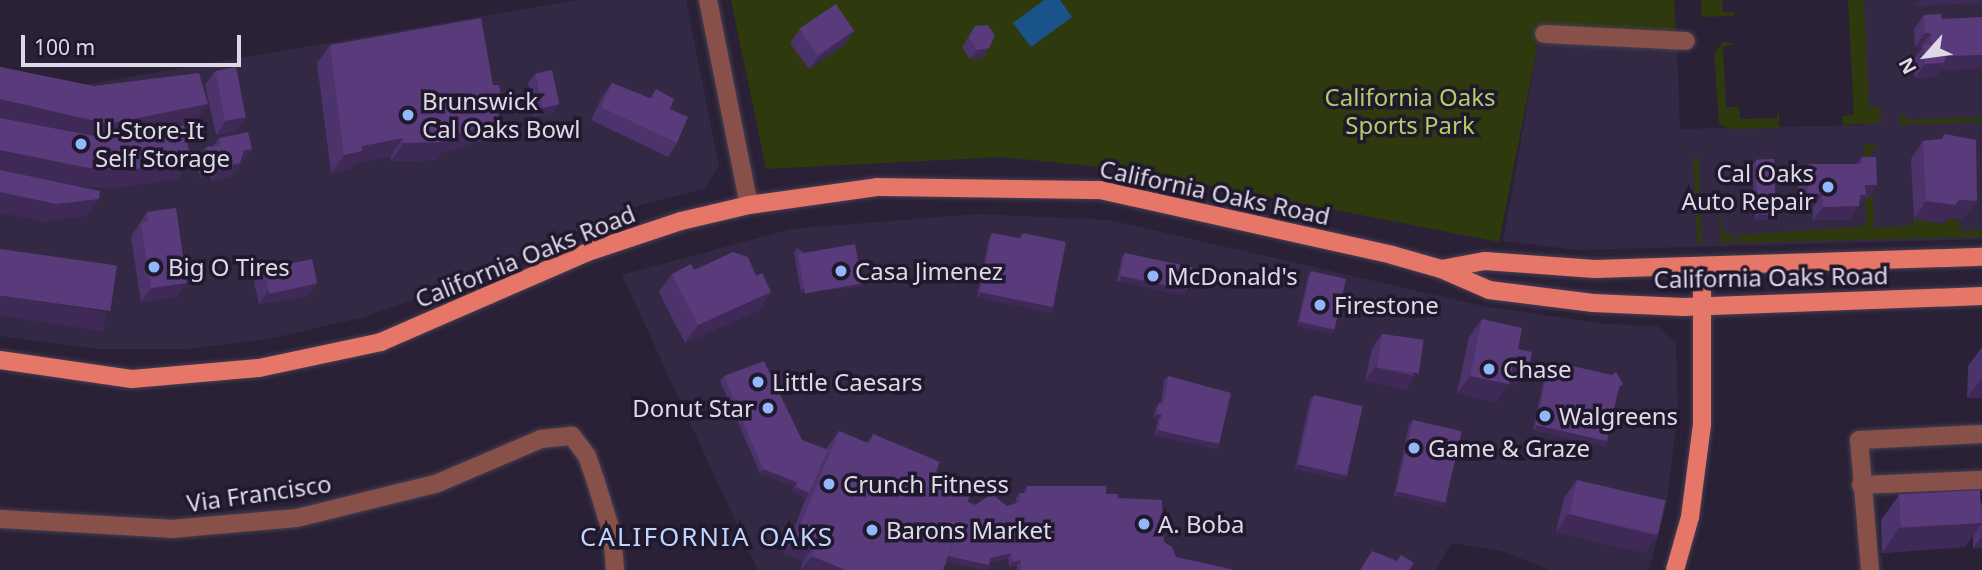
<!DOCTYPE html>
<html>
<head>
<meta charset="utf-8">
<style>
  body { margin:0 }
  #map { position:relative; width:1982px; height:570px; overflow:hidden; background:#2a2136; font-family:"Noto Sans",sans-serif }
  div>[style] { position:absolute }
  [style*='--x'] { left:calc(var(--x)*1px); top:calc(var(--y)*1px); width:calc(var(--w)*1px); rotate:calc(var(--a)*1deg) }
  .built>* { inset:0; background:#342944 }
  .green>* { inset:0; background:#2e390e }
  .water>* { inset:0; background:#1a5389 }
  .roads { filter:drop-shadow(0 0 2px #473e52) drop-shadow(0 0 2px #473e52) }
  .minor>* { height:18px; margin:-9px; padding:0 9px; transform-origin:9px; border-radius:9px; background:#875048 }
  .major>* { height:18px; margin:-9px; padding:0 9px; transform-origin:9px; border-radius:9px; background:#e67667 }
  .wall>* { inset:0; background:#4d336b }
  .shaded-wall>* { inset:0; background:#3e2957; transform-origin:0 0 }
  .building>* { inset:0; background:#593b7c; transform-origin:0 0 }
  .dots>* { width:19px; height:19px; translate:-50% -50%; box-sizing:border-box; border:4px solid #20182c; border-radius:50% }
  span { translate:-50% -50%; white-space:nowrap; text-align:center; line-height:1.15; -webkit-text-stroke:7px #20182c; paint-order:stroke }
  .park-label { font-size:24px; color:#b1ce65 }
  .poi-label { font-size:24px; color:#ded9e7 }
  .left { translate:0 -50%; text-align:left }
  .right { translate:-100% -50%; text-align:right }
  .street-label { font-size:24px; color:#ded9e7 }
  .neighbourhood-label { font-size:26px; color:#c0d5fd; letter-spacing:2px }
  .north { position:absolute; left:1891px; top:21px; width:70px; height:70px; -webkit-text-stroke:5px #20182c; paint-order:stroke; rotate:242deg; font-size:19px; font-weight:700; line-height:28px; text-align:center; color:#ded9e7 }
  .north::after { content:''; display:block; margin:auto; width:24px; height:32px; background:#ded9e7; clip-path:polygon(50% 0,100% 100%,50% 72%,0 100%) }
  .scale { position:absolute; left:21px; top:35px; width:220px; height:32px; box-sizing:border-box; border:4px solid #ded9e7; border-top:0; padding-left:9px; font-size:21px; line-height:24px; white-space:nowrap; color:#ded9e7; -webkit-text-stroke:5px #20182c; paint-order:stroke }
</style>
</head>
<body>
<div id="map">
  <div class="built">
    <i style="clip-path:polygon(576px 0,686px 0,719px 166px,704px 189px,634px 207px,439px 291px,364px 317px,269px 339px,188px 349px,96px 349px,0 336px,0 66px,83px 85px)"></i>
    <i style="clip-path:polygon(1859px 0,1982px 0,1982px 239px,1577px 250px,1503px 241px,1539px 39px,1677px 46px,1680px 129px,1865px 125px)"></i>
    <i style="clip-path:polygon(977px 214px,1109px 220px,1483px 306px,1605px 324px,1657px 326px,1676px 344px,1678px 409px,1666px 507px,1649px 570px,1551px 570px,1501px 551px,1451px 543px,1436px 570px,758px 570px,622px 275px,791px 229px)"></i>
  </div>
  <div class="green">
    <i style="clip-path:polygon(731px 0,1674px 0,1677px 46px,1539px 39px,1499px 242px,1130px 170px,1001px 157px,766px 169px)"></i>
    <i style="clip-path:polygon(1701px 0,1722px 0,1723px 12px,1734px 12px,1734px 16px,1702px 17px)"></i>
    <i style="clip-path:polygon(1848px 0,1864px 0,1869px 107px,1880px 107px,1881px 123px,1843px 125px,1842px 116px,1854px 115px)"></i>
    <i style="clip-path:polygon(1723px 42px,1736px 43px,1723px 47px,1726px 107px,1739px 107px,1740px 119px,1777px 118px,1779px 105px,1779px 128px,1728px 129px,1719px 123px,1714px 54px)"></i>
    <i style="clip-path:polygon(1905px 113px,1906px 120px,1982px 117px,1982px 122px,1900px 125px,1899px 115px)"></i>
    <i style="clip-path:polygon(1864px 144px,1881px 145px,1871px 149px,1874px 228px,1913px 225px,1914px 219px,1943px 224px,1948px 219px,1959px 220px,1961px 231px,1982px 230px,1982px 237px,1721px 243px,1720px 210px,1725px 234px,1734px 235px,1735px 242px,1739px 242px,1740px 235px,1866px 226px)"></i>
    <i style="clip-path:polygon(1693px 158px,1699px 158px,1702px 244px,1697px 243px)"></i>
  </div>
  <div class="water">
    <i style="clip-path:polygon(1044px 0,1060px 0,1072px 17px,1031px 47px,1013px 23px)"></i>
  </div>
  <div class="roads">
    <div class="minor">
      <i style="--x:708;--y:0;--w:209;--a:78.7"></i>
      <i style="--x:1544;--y:34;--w:142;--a:2.8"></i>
      <i style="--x:1861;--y:485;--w:121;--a:-2.4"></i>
      <i style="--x:0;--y:519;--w:171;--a:3.3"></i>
      <i style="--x:171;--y:529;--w:126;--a:-5"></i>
      <i style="--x:297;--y:518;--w:145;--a:-13.9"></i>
      <i style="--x:438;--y:483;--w:112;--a:-23.1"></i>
      <i style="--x:541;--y:439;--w:31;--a:-6"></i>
      <i style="--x:572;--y:436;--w:25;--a:53"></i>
      <i style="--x:587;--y:456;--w:24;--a:71"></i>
      <i style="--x:595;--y:479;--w:58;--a:72.8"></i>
      <i style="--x:612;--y:534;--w:36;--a:85"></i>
      <i style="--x:1870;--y:570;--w:130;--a:-94.8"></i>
      <i style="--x:1859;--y:440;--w:123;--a:-2.8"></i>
    </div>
    <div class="major">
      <i style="--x:1441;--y:269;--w:45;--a:-10.3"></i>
      <i style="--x:1485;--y:261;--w:110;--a:4.2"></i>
      <i style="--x:1595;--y:269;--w:387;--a:-1.8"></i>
      <i style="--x:0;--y:360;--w:133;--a:8.2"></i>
      <i style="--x:132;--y:379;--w:127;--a:-5"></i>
      <i style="--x:259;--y:368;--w:125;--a:-12"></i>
      <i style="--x:381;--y:342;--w:226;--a:-23.5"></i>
      <i style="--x:588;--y:252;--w:98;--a:-18.4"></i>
      <i style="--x:681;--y:221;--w:70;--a:-13.2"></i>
      <i style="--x:749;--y:205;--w:129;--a:-8"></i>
      <i style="--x:877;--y:187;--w:223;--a:0.8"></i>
      <i style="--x:1100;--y:190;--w:299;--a:12.5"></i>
      <i style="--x:1392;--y:255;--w:51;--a:15.9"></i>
      <i style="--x:1441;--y:269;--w:52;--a:23.6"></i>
      <i style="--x:1489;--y:290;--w:105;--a:7.1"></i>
      <i style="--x:1593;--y:303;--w:91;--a:2.5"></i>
      <i style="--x:1684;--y:307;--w:298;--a:-2.1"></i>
      <i style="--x:1675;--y:570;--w:55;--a:-74.2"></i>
      <i style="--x:1690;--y:517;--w:93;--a:-82.6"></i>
      <i style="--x:1702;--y:425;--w:158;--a:-90"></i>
    </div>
  </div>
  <div class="wall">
    <i style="clip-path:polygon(1924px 15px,1942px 19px,1982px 68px,1940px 70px,1935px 77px,1915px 78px,1914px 59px,1922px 48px,1921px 47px,1915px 47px,1914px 29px)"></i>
    <i style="clip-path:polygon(975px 26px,989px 48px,983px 58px,970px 59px,962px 47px)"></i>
    <i style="clip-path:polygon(800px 29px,854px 31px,844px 45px,809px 69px,790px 43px)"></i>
    <i style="clip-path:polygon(330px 45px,499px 118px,499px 122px,487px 139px,441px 153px,437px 160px,391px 161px,391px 156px,354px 163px,350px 169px,331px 173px,317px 63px)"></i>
    <i style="clip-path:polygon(215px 71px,246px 117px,236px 131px,216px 135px,205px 85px)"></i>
    <i style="clip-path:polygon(535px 74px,559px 104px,552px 114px,535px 117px,528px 83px)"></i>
    <i style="clip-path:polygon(612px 83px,650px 98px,656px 89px,670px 109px,677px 143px,668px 157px,591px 120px,602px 97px)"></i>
    <i style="clip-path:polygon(1945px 134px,1964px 219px,1947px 218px,1943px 223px,1914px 219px,1911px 159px,1923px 141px,1941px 139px)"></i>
    <i style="clip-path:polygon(219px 138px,252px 149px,231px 177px,211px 181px,211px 175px,200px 177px,196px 161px,206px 147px,213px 146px)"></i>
    <i style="clip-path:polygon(1862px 157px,1868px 199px,1863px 199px,1849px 220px,1813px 220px,1813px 208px,1799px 208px,1798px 178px,1808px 164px,1857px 164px)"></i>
    <i style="clip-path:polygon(1756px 160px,1776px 214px,1772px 219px,1755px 220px,1752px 165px)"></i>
    <i style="clip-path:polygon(147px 212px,177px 297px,141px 302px,131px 237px)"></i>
    <i style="clip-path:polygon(992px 233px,1019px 238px,1023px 233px,1053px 307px,1049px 312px,977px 297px,989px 238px)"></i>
    <i style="clip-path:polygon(797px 248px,859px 287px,801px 292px,794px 253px)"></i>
    <i style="clip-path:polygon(1125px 253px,1183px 295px,1117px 281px,1122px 257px)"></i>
    <i style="clip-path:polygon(264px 268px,317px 283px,307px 297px,259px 304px,254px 282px)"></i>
    <i style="clip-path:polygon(694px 270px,756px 276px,771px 292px,759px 310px,685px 343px,659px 292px,672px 274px)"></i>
    <i style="clip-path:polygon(1311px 271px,1335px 329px,1332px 334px,1297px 326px,1308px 276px)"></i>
    <i style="clip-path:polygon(1482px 319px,1518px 349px,1529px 368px,1516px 385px,1509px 384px,1496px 402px,1457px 393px,1469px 337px)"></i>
    <i style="clip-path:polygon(1382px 334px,1415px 376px,1406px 390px,1365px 381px,1372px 348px)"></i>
    <i style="clip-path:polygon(1982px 347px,1982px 398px,1967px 398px,1968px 366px)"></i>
    <i style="clip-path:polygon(1550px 361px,1620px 389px,1618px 390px,1603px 446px,1533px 430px,1547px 366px)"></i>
    <i style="clip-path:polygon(724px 376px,802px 440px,826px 449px,839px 431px,867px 443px,873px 434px,936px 471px,968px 502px,975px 505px,1007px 506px,1016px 503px,1016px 498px,1020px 493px,1024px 493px,1024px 491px,1027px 486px,1106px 494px,1118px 498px,1164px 542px,1176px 557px,1234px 570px,1017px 570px,1017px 565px,1009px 567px,1008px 558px,990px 562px,989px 565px,986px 570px,947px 561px,943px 570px,800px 570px,803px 561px,784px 554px,807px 495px,806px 498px,792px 492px,794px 487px,760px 473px,720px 381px)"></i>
    <i style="clip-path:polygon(1168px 376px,1216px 449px,1155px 435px,1158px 419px,1153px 418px,1156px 408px,1159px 403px,1161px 404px,1164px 380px)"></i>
    <i style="clip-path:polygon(1314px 395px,1348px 476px,1344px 480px,1295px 469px,1310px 400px)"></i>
    <i style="clip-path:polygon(1413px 420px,1444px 507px,1394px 496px,1409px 425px)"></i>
    <i style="clip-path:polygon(1577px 480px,1658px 536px,1645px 553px,1556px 532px,1564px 498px)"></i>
    <i style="clip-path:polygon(1899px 495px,1981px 504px,1982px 502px,1982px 548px,1973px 548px,1973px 535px,1965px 547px,1882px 553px,1881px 520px)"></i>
  </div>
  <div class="shaded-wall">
    <i style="clip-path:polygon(1919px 0,1982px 0,1982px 3px,1915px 6px)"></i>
    <i style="clip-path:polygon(854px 31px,844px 45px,809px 69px,819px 56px)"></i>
    <i style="clip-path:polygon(1925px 33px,1931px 33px,1921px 47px,1915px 47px)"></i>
    <i style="clip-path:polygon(989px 48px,983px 58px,970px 59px,977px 50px)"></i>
    <i style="clip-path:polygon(1982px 55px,1982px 68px,1940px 70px,1935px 77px,1915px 78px,1925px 64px,1946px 56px)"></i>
    <i style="clip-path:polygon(0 99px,208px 104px,196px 122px,96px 142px,0 120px)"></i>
    <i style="clip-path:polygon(559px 104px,552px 114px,535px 117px,542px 108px)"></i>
    <i style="clip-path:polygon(504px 110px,495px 123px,499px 122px,487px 139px,441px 153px,437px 160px,391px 161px,403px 143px)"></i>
    <i style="clip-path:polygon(246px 117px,236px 131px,216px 135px,226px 121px)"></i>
    <i style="clip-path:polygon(403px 138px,391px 156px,354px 163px,350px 169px,331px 173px,344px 155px,362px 146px)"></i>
    <i style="clip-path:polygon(252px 149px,231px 177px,211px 181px,221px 167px,244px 150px)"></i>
    <i style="clip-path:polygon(0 150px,191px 161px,178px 179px,112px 189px,71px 185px,0 170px)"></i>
    <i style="clip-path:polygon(221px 161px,211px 175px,200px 177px,210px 163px)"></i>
    <i style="clip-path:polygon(1865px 185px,1877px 185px,1868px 199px,1863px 199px,1849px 220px,1813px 220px,1823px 207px)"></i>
    <i style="clip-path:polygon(0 192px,99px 199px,86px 216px,44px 222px,0 213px)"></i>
    <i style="clip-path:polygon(1808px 194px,1822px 194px,1813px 208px,1799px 208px)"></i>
    <i style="clip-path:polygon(1959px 200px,1977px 201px,1964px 219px,1947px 218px,1943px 223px,1914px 219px,1926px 201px)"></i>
    <i style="clip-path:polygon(1776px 214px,1772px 219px,1755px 220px,1758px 215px)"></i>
    <i style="left:1121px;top:276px;width:67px;height:6px;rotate:12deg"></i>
    <i style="clip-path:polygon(187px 283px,177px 297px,141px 302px,151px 288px)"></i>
    <i style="clip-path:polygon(317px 283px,307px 297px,259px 304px,269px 290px)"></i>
    <i style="clip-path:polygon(862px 283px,859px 287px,801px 292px,804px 287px)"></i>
    <i style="clip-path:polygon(771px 292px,759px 310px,685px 343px,698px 325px)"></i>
    <i style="left:980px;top:292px;width:75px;height:6px;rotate:12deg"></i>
    <i style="left:0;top:295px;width:108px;height:20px;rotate:9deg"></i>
    <i style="clip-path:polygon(1300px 322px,1335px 329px,1332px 334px,1297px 326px)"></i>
    <i style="clip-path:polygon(1513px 364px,1529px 368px,1516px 385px,1501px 382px)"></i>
    <i style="clip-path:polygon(1375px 367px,1415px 376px,1406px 390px,1365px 381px)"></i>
    <i style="clip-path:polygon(1470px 376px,1509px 384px,1496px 402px,1457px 393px)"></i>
    <i style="clip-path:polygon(1982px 378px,1982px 398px,1967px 398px)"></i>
    <i style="clip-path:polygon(1157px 414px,1162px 415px,1158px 419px,1153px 418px)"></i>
    <i style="left:1536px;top:425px;width:73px;height:6px;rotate:13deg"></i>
    <i style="left:1158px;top:430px;width:63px;height:6px;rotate:13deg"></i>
    <i style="clip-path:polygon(1298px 464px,1348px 476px,1344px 480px,1295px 469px)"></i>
    <i style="clip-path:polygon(763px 469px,797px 482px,794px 487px,760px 473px)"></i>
    <i style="clip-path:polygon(796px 487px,809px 493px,806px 498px,792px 492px)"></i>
    <i style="left:1397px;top:491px;width:51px;height:6px;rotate:12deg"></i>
    <i style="clip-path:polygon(1568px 514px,1658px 536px,1645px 553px,1556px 532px)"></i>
    <i style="clip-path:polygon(1982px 523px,1965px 547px,1882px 553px,1899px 528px)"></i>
    <i style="clip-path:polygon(796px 536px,816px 543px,803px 561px,784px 554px)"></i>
    <i style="clip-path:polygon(1982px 536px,1982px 548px,1973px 548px)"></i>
    <i style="clip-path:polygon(1011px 553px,1008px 558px,987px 562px,990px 558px)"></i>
    <i style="clip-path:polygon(943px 555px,989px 565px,986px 570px,940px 559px)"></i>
    <i style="clip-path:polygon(812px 556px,845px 570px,801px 570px)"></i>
    <i style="clip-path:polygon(1021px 560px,1017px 565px,1009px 567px,1013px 562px)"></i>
  </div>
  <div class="building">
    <i style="left:836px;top:4px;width:32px;height:44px;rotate:56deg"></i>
    <i style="clip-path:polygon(1941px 14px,1942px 19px,1982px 17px,1982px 55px,1946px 56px,1944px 63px,1925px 64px,1924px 45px,1932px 45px,1931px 33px,1925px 33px,1924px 15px)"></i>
    <i style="clip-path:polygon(481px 18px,493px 85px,499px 85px,504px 110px,498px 112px,499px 122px,450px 136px,449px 142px,403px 143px,403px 138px,362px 146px,362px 151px,344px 155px,330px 45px)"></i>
    <i style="clip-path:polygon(988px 25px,995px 36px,989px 48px,977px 50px,969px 38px,975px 26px)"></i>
    <i style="clip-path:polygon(0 67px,94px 86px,199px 73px,208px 104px,108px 124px,0 99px)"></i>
    <i style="left:236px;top:67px;width:51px;height:21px;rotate:79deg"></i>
    <i style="left:552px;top:70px;width:35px;height:17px;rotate:78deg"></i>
    <i style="clip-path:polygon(612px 83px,652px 99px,656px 89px,674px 99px,670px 109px,688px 117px,677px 143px,601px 107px)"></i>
    <i style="clip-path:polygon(0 118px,110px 139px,184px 125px,191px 161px,124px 171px,83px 167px,0 150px)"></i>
    <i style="clip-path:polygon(248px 132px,252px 149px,244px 150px,240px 163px,221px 167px,221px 161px,210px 163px,206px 147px,220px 146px,219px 138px)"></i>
    <i style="clip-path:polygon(1945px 134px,1976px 140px,1977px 201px,1959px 200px,1955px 205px,1926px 201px,1923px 141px,1942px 139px)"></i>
    <i style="clip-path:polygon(1862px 157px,1876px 157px,1877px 185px,1865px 185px,1866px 195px,1860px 195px,1859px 206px,1823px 207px,1822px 194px,1808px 194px,1808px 164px,1862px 164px)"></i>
    <i style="left:1774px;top:159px;width:55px;height:18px;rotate:88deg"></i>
    <i style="clip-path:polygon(0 170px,100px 191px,99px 199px,56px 204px,0 192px)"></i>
    <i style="clip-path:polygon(176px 208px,187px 283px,151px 288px,141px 223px,148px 222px,147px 212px)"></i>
    <i style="clip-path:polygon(992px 233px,1021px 239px,1023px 233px,1066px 242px,1053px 307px,980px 292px)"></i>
    <i style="left:855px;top:244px;width:40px;height:58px;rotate:80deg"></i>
    <i style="left:0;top:249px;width:118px;height:46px;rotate:8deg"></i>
    <i style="clip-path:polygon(733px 252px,748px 257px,756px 276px,762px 273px,771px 292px,698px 325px,672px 274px,691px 264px,694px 270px)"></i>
    <i style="left:1125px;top:253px;width:69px;height:23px;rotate:12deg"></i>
    <i style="left:312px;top:259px;width:25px;height:49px;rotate:78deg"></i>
    <i style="left:1311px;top:271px;width:36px;height:52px;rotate:13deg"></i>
    <i style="clip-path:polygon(1482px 319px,1522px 328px,1518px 349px,1532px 352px,1529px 368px,1513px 364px,1509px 384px,1470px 376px)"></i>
    <i style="left:1382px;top:334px;width:42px;height:34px;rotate:8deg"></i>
    <i style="clip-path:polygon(764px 361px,802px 440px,828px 450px,809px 493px,796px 487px,797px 482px,763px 469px,724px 376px)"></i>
    <i style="clip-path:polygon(1550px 361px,1612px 375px,1616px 372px,1623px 384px,1619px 387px,1607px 441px,1536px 425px)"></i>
    <i style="clip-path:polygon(1168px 376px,1231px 393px,1219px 444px,1158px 430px,1162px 415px,1157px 414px,1159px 403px,1164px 404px)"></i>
    <i style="left:1314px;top:395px;width:50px;height:71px;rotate:13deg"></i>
    <i style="left:1413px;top:420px;width:50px;height:73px;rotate:13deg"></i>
    <i style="clip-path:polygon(839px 431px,870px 444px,873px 434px,940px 462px,936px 471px,973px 487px,943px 570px,845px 570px,812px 556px,816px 543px,796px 536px)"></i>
    <i style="left:1577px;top:480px;width:91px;height:35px;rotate:13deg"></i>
    <i style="clip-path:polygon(1027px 486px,1106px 486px,1106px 494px,1118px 494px,1118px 498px,1162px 500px,1164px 542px,1172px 547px,1176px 557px,1234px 570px,1021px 570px,1021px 560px,1013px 562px,1011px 553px,990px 558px,989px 565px,949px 556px,968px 502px,975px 505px,992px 494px,1007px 506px,1020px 502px,1020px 493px,1027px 493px)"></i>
    <i style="left:1980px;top:490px;width:33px;height:81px;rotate:87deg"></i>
    <i style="clip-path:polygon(1372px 551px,1397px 561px,1401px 555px,1414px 563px,1409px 570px,1360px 570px)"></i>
  </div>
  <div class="dots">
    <i style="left:408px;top:115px;background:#93b7fd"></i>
    <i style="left:81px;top:144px;background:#93b7fd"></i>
    <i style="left:1828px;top:187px;background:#93b7fd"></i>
    <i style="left:154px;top:267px;background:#93b7fd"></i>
    <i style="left:841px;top:271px;background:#93b7fd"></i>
    <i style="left:1153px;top:276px;background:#93b7fd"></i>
    <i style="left:1320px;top:305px;background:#93b7fd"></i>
    <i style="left:1489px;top:369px;background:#93b7fd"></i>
    <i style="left:758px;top:382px;background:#93b7fd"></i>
    <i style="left:768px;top:408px;background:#93b7fd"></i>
    <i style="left:1545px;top:416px;background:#93b7fd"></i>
    <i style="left:1414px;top:448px;background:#93b7fd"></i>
    <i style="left:829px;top:484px;background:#93b7fd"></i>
    <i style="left:1144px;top:524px;background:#93b7fd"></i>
    <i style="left:872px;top:530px;background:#93b7fd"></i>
  </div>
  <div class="park-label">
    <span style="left:1410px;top:111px">California Oaks<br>Sports Park</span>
  </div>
  <div class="poi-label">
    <span class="left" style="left:422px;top:115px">Brunswick<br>Cal Oaks Bowl</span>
    <span class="left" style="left:95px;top:144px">U-Store-It<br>Self Storage</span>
    <span class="right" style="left:1814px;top:187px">Cal Oaks<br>Auto Repair</span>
    <span class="left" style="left:168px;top:267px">Big O Tires</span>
    <span class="left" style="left:855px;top:271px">Casa Jimenez</span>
    <span class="left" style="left:1167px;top:276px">McDonald's</span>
    <span class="left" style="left:1334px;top:305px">Firestone</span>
    <span class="left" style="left:1503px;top:369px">Chase</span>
    <span class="left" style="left:772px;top:382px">Little Caesars</span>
    <span class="right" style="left:754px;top:408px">Donut Star</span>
    <span class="left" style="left:1559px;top:416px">Walgreens</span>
    <span class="left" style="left:1428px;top:448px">Game &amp; Graze</span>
    <span class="left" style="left:843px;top:484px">Crunch Fitness</span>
    <span class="left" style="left:1158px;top:524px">A. Boba</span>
    <span class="left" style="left:886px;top:530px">Barons Market</span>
  </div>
  <div class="street-label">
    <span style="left:1215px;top:192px;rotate:12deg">California Oaks Road</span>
    <span style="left:525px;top:256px;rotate:-22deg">California Oaks Road</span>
    <span style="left:1771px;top:277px;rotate:-1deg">California Oaks Road</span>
    <span style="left:259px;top:493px;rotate:-8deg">Via Francisco</span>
  </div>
  <div class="neighbourhood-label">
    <span style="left:707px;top:537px">CALIFORNIA OAKS</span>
  </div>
  <div class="north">N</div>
  <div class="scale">100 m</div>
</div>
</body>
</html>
